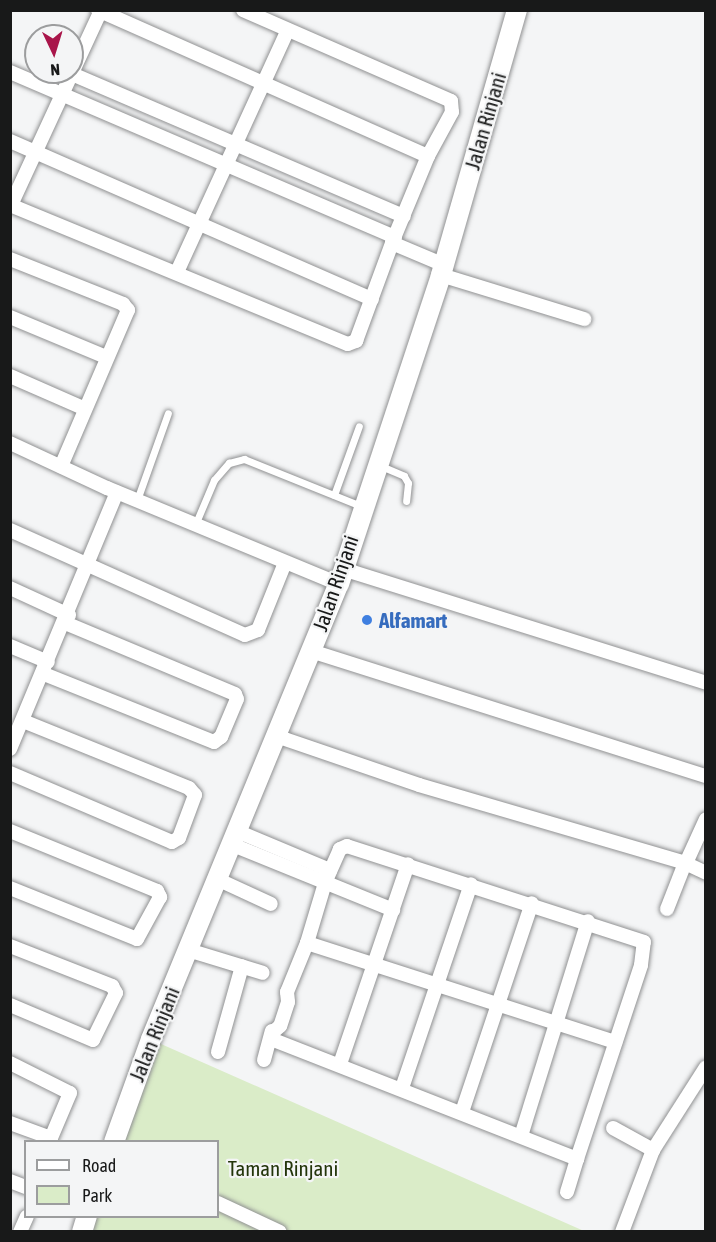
<!DOCTYPE html>
<html>
<head>
<meta charset="utf-8">
<style>
  body { margin:0 }
  #map { position:relative; width:716px; height:1242px; overflow:hidden; background:#f4f5f6; font-family:"Asap Condensed",sans-serif }
  div>[style] { position:absolute }
  [style*='--x'] { left:calc(var(--x)*1px); top:calc(var(--y)*1px); width:calc(var(--w)*1px); rotate:calc(var(--a)*1deg) }
  .green>* { inset:0; background:#daecc8 }
  .roads { filter:drop-shadow(0 0 2px #909192) drop-shadow(0 0 2px #909192) }
  .lane>* { height:7px; margin:-3.5px; padding:0 3.5px; transform-origin:3.5px; border-radius:3.5px; background:#fff }
  .street>* { height:14px; margin:-7px; padding:0 7px; transform-origin:7px; border-radius:7px; background:#fff }
  .secondary>* { height:20px; margin:-10px; padding:0 10px; transform-origin:10px; border-radius:10px; background:#fff }
  .dots>* { width:16px; height:16px; translate:-50% -50%; box-sizing:border-box; border:3px solid #f4f5f6; border-radius:50% }
  span { translate:-50% -50%; white-space:nowrap; text-align:center; line-height:1.15; -webkit-text-stroke:4.5px #f4f5f6; paint-order:stroke }
  .street-label { font-size:21px; color:#181919 }
  .shop-label { font-size:21px; color:#366cbe; font-weight:700 }
  .left { translate:0 -50%; text-align:left }
  .park-label { font-size:21px; color:#23350a }
  .frame { position:absolute; inset:0; border:12px solid #181919; pointer-events:none }
  .legend { position:absolute; left:24px; top:1140px; width:195px; height:78px; box-sizing:border-box; background:#f4f5f6; border:2px solid #9c9d9e; margin:0; padding:8px 10px; list-style:none; font-size:18px; color:#181919 }
  .legend li { display:flex; align-items:center; gap:12px; height:30px }
  .legend b { width:30px; border:2px solid #9c9d9e }
  .north { position:absolute; left:24px; top:24px; width:60px; height:60px; box-sizing:border-box; background:#f4f5f6; border:2px solid #9c9d9e; border-radius:50%; rotate:176deg; font-size:16px; font-weight:700; line-height:24px; text-align:center; color:#181919 }
  .north::after { content:''; display:block; margin:auto; width:21px; height:27px; background:#a9154a; clip-path:polygon(50% 0,100% 100%,50% 72%,0 100%) }
</style>
</head>
<body>
<div id="map">
  <div class="green">
    <i style="clip-path:polygon(152px 1040px,584px 1231px,85px 1232px,90px 1217px,218px 1216px,218px 1142px,116px 1141px)"></i>
  </div>
  <div class="roads">
    <div class="lane">
      <i style="--x:381;--y:466;--w:25;--a:23"></i>
      <i style="--x:404;--y:476;--w:8;--a:60"></i>
      <i style="--x:408;--y:483;--w:18;--a:96"></i>
      <i style="--x:334;--y:495;--w:73;--a:-70.1"></i>
      <i style="--x:137;--y:500;--w:92;--a:-70.4"></i>
      <i style="--x:195;--y:525;--w:49;--a:-67.1"></i>
      <i style="--x:214;--y:480;--w:23;--a:-49"></i>
      <i style="--x:229;--y:463;--w:16;--a:-15"></i>
      <i style="--x:244;--y:459;--w:126;--a:21.9"></i>
    </div>
    <div class="street">
      <i style="--x:98;--y:10;--w:361;--a:23.9"></i>
      <i style="--x:243;--y:10;--w:227;--a:23.6"></i>
      <i style="--x:451;--y:101;--w:11;--a:85"></i>
      <i style="--x:452;--y:112;--w:50;--a:118.6"></i>
      <i style="--x:428;--y:156;--w:94;--a:112.5"></i>
      <i style="--x:392;--y:243;--w:56;--a:22.9"></i>
      <i style="--x:10;--y:72;--w:419;--a:23.2"></i>
      <i style="--x:72;--y:74;--w:361;--a:23.2"></i>
      <i style="--x:10;--y:141;--w:395;--a:23.6"></i>
      <i style="--x:10;--y:205;--w:365;--a:22.4"></i>
      <i style="--x:348;--y:344;--w:9;--a:-21"></i>
      <i style="--x:356;--y:341;--w:104;--a:-69.8"></i>
      <i style="--x:11;--y:205;--w:215;--a:-65.2"></i>
      <i style="--x:10;--y:259;--w:122;--a:21.7"></i>
      <i style="--x:123;--y:304;--w:8;--a:50"></i>
      <i style="--x:128;--y:310;--w:170;--a:113.2"></i>
      <i style="--x:177;--y:272;--w:266;--a:-65.4"></i>
      <i style="--x:441;--y:275;--w:150;--a:17.1"></i>
      <i style="--x:10;--y:317;--w:104;--a:22.6"></i>
      <i style="--x:10;--y:376;--w:82;--a:23.7"></i>
      <i style="--x:10;--y:443;--w:107;--a:24.9"></i>
      <i style="--x:107;--y:488;--w:251;--a:22.5"></i>
      <i style="--x:10;--y:530;--w:257;--a:24.1"></i>
      <i style="--x:245;--y:635;--w:14;--a:-21"></i>
      <i style="--x:258;--y:630;--w:72;--a:-68.1"></i>
      <i style="--x:343;--y:569;--w:380;--a:17.4"></i>
      <i style="--x:10;--y:588;--w:65;--a:24.6"></i>
      <i style="--x:10;--y:646;--w:41;--a:22.8"></i>
      <i style="--x:311;--y:651;--w:414;--a:17.6"></i>
      <i style="--x:44;--y:674;--w:183;--a:21.8"></i>
      <i style="--x:214;--y:742;--w:9;--a:-36"></i>
      <i style="--x:221;--y:737;--w:41;--a:-67.2"></i>
      <i style="--x:237;--y:699;--w:5;--a:-112"></i>
      <i style="--x:235;--y:694;--w:184;--a:-157.3"></i>
      <i style="--x:276;--y:736;--w:151;--a:18.9"></i>
      <i style="--x:419;--y:785;--w:277;--a:16.3"></i>
      <i style="--x:685;--y:863;--w:23;--a:25"></i>
      <i style="--x:10;--y:749;--w:278;--a:-67.4"></i>
      <i style="--x:10;--y:773;--w:176;--a:23.1"></i>
      <i style="--x:172;--y:842;--w:8;--a:-30"></i>
      <i style="--x:179;--y:838;--w:46;--a:-69.6"></i>
      <i style="--x:195;--y:795;--w:9;--a:-131"></i>
      <i style="--x:189;--y:788;--w:179;--a:-158"></i>
      <i style="--x:10;--y:831;--w:159;--a:22.2"></i>
      <i style="--x:157;--y:891;--w:7;--a:63"></i>
      <i style="--x:160;--y:897;--w:48;--a:118.7"></i>
      <i style="--x:137;--y:939;--w:137;--a:-158.1"></i>
      <i style="--x:239;--y:832;--w:99;--a:22.7"></i>
      <i style="--x:233;--y:845;--w:173;--a:22.1"></i>
      <i style="--x:686;--y:863;--w:48;--a:-65.6"></i>
      <i style="--x:219;--y:880;--w:57;--a:24.8"></i>
      <i style="--x:667;--y:909;--w:49;--a:-68.6"></i>
      <i style="--x:307;--y:943;--w:324;--a:17.8"></i>
      <i style="--x:10;--y:946;--w:110;--a:21.4"></i>
      <i style="--x:112;--y:986;--w:8;--a:60"></i>
      <i style="--x:116;--y:993;--w:52;--a:116.1"></i>
      <i style="--x:93;--y:1040;--w:90;--a:-157.1"></i>
      <i style="--x:188;--y:950;--w:78;--a:17"></i>
      <i style="--x:271;--y:1039;--w:329;--a:21.4"></i>
      <i style="--x:577;--y:1159;--w:204;--a:-71.7"></i>
      <i style="--x:641;--y:965;--w:23;--a:-83"></i>
      <i style="--x:644;--y:942;--w:312;--a:-162.1"></i>
      <i style="--x:347;--y:846;--w:8;--a:157"></i>
      <i style="--x:340;--y:849;--w:37;--a:114"></i>
      <i style="--x:325;--y:883;--w:63;--a:106.7"></i>
      <i style="--x:307;--y:943;--w:53;--a:112.2"></i>
      <i style="--x:287;--y:992;--w:10;--a:84"></i>
      <i style="--x:288;--y:1002;--w:25;--a:108"></i>
      <i style="--x:280;--y:1026;--w:11;--a:139"></i>
      <i style="--x:218;--y:1052;--w:89;--a:-74.4"></i>
      <i style="--x:264;--y:1060;--w:30;--a:-75"></i>
      <i style="--x:10;--y:1063;--w:67;--a:26.6"></i>
      <i style="--x:70;--y:1093;--w:49;--a:112.9"></i>
      <i style="--x:51;--y:1138;--w:44;--a:-159.9"></i>
      <i style="--x:340;--y:1064;--w:211;--a:-71.2"></i>
      <i style="--x:402;--y:1088;--w:215;--a:-71.3"></i>
      <i style="--x:462;--y:1112;--w:220;--a:-71.5"></i>
      <i style="--x:613;--y:1128;--w:46;--a:28.8"></i>
      <i style="--x:521;--y:1136;--w:225;--a:-72.7"></i>
      <i style="--x:10;--y:1181;--w:17;--a:21"></i>
      <i style="--x:567;--y:1192;--w:34;--a:-73"></i>
      <i style="--x:218;--y:1203;--w:68;--a:25.1"></i>
      <i style="--x:20;--y:1232;--w:17;--a:-66"></i>
      <i style="--x:622;--y:1232;--w:88;--a:-69.3"></i>
      <i style="--x:653;--y:1150;--w:98;--a:-57.4"></i>
    </div>
    <div class="secondary">
      <i style="--x:114;--y:1142;--w:109;--a:-70.2"></i>
      <i style="--x:151;--y:1039;--w:492;--a:-67.6"></i>
      <i style="--x:339;--y:584;--w:325;--a:-71.7"></i>
      <i style="--x:441;--y:275;--w:276;--a:-74"></i>
      <i style="--x:82;--y:1232;--w:17;--a:-73"></i>
    </div>
  </div>
  <div class="dots">
    <i style="left:367px;top:620px;background:#3f7fe0"></i>
  </div>
  <div class="street-label">
    <span style="left:485px;top:121px;rotate:-74deg">Jalan Rinjani</span>
    <span style="left:335px;top:583px;rotate:-71deg">Jalan Rinjani</span>
    <span style="left:154px;top:1034px;rotate:-68deg">Jalan Rinjani</span>
  </div>
  <div class="shop-label">
    <span class="left" style="left:379px;top:620px">Alfamart</span>
  </div>
  <div class="park-label">
    <span style="left:283px;top:1168px">Taman Rinjani</span>
  </div>
  <div class="frame"></div>
  <ul class="legend">
  <li><b style="height:8px;background:#fff"></b>Road</li>
  <li><b style="height:16px;background:#daecc8"></b>Park</li>
  </ul>
  <div class="north">N</div>
</div>
</body>
</html>
